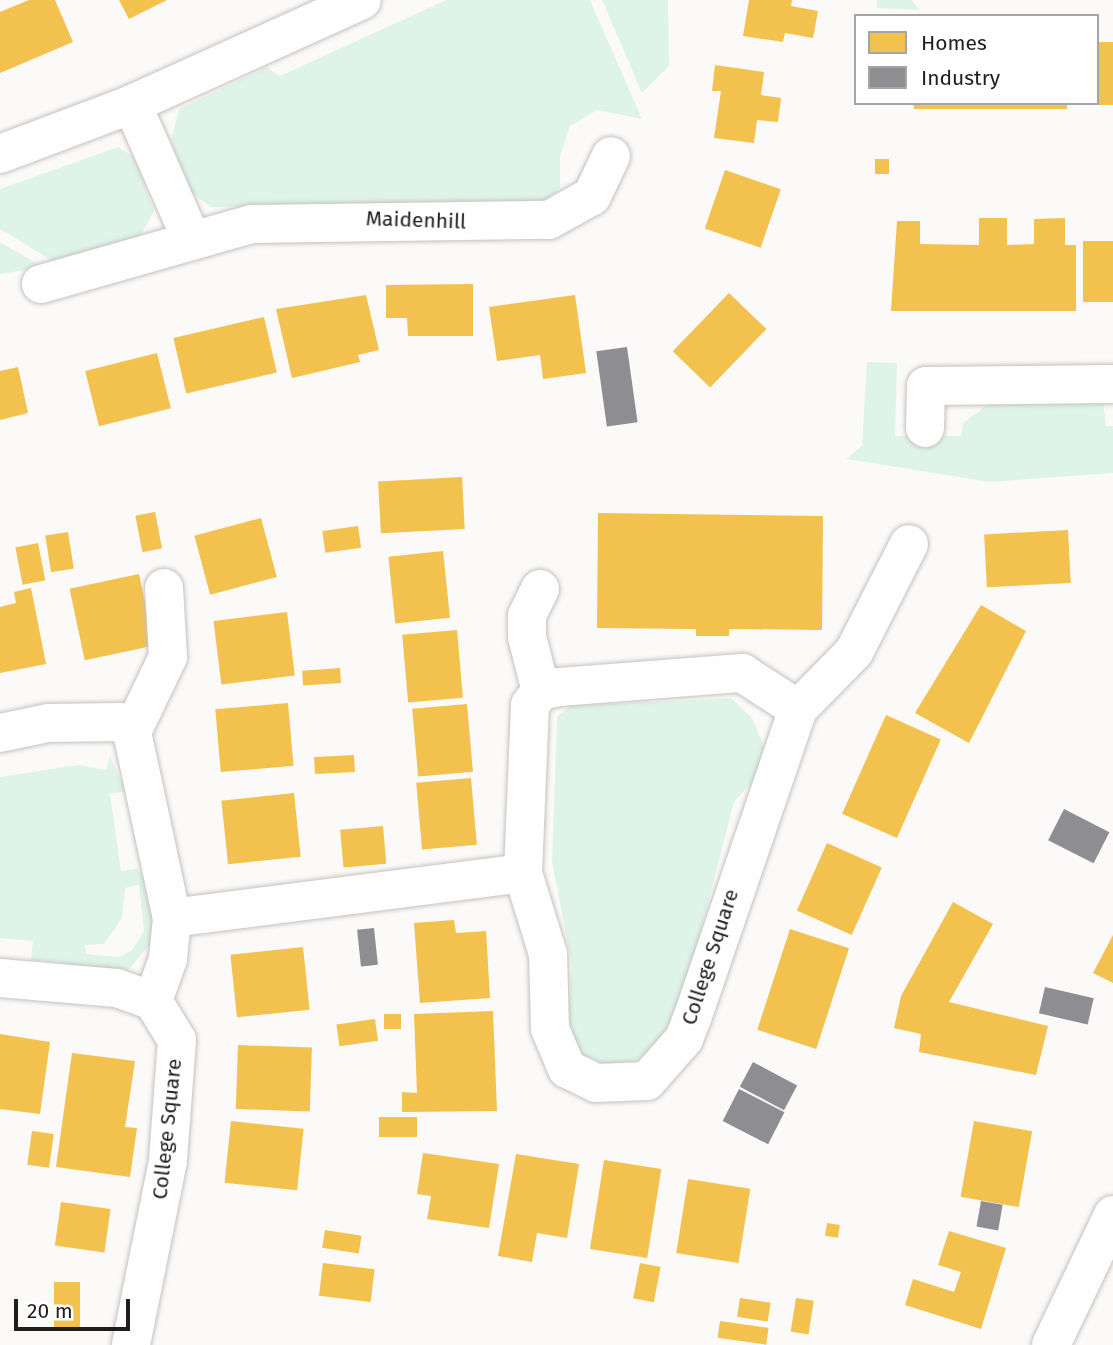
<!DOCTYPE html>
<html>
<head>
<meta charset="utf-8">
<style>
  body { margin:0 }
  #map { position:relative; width:1113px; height:1345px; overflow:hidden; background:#fcfaf8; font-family:"Fira Sans",sans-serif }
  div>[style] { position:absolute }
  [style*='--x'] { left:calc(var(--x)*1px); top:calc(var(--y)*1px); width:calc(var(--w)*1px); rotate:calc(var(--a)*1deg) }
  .green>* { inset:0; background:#dff4e9 }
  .homes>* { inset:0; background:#f2c14e; transform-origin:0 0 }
  .industry>* { inset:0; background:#8d8d92; transform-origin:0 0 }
  .roads { filter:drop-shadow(0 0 2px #c4c2c0) drop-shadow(0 0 2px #c4c2c0) }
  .minor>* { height:38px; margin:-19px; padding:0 19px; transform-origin:19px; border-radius:19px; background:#fffefe }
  span { translate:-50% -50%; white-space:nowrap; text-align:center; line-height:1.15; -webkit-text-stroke:7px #fff; paint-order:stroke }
  .street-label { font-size:21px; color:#201d1c }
  .legend { position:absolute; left:854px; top:14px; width:245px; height:91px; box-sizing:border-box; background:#fff; border:2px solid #a6a5a4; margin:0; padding:9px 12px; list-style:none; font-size:21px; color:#201d1c }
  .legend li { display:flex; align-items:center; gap:14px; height:35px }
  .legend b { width:35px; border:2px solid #a6a5a4 }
  .scale { position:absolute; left:14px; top:1299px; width:116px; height:32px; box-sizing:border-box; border:4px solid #201d1c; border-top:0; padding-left:9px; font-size:21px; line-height:24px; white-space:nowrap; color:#201d1c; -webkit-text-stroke:5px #fff; paint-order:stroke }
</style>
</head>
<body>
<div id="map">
  <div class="green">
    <i style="clip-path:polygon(446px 0,590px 0,642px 119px,597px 110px,570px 126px,560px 156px,560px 188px,544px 203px,211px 207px,189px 191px,171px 140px,179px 109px,267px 67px,280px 76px)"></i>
    <i style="clip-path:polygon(602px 0,668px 0,669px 66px,642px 93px)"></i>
    <i style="clip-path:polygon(877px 0,911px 0,920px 10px,877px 8px)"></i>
    <i style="clip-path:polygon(118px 147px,135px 158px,154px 211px,137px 242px,56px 263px,0 229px,0 189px)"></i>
    <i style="clip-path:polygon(0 242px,43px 267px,0 274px)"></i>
    <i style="clip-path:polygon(867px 362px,897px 363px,895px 436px,961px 436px,963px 423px,993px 401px,1103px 399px,1106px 426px,1113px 426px,1113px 473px,990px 482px,846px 459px,862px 446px)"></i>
    <i style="clip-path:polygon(731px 698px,752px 718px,766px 751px,765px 768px,734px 802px,678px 1020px,654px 1051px,631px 1062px,603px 1063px,582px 1054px,567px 1031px,572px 965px,552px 862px,557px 716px,571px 706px)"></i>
    <i style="clip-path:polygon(evenodd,110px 756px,126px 791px,110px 794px,121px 871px,137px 869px,153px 886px,155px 939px,128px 970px,69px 973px,61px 962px,31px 960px,33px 941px,0 938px,0 777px,78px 765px,106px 770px,110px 756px,139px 885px,144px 931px,132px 950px,119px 957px,87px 954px,84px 945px,104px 944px,122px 918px,125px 888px,139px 885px)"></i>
  </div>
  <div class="homes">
    <i style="clip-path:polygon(29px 0,55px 0,73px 42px,0 73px,0 12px)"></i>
    <i style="clip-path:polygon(119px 0,167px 0,129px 19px)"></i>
    <i style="clip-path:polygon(749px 0,792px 0,791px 6px,818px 11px,813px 38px,785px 33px,783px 42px,743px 36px)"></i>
    <i style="left:1113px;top:42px;width:63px;height:16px;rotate:90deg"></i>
    <i style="clip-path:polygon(715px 65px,764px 72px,761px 95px,781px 98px,778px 122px,757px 120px,754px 143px,714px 138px,721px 91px,712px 91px)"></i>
    <i style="left:914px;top:103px;width:153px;height:6px"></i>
    <i style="left:875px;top:159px;width:14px;height:15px"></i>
    <i style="left:725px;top:170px;width:59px;height:62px;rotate:19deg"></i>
    <i style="clip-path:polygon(979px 218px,1007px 218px,1007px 245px,1034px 244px,1034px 219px,1065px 218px,1065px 245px,1076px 245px,1076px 311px,891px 311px,897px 221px,920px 221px,920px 244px,979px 245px)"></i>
    <i style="left:1083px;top:241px;width:30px;height:61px"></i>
    <i style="clip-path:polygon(473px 284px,473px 336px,408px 336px,407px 318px,386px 318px,386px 285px)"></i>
    <i style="left:729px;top:293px;width:52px;height:81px;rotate:44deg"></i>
    <i style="clip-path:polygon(366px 295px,379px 350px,358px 355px,360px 362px,292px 378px,276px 309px)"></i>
    <i style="clip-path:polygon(575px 295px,586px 373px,543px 379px,540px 355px,497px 361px,489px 307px)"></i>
    <i style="left:264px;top:317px;width:57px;height:93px;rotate:77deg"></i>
    <i style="left:157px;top:353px;width:57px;height:74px;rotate:76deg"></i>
    <i style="clip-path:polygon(18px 367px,28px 413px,0 420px,0 371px)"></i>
    <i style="left:462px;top:477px;width:52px;height:84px;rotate:87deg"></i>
    <i style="left:155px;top:512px;width:37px;height:20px;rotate:79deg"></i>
    <i style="clip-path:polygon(598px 513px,823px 516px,822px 630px,729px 629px,729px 636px,696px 636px,696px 629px,597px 628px)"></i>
    <i style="left:261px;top:518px;width:61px;height:69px;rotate:75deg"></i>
    <i style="left:358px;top:526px;width:22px;height:36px;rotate:82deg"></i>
    <i style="left:1068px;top:530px;width:53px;height:84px;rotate:87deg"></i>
    <i style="left:68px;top:532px;width:37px;height:23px;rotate:81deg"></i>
    <i style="left:38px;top:543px;width:38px;height:23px;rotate:79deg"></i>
    <i style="left:443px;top:551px;width:67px;height:55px;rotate:84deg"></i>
    <i style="left:139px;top:574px;width:73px;height:71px;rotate:78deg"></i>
    <i style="clip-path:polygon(31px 588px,46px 664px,0 673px,0 607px,16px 603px,14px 592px)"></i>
    <i style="clip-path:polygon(981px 605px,1026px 631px,969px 743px,915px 713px)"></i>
    <i style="left:287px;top:612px;width:64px;height:74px;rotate:83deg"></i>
    <i style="left:457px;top:630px;width:68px;height:55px;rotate:85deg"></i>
    <i style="left:340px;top:668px;width:15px;height:38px;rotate:86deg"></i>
    <i style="left:288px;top:703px;width:63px;height:73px;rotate:85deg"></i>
    <i style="left:467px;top:704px;width:68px;height:55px;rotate:85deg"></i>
    <i style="left:886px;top:715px;width:60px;height:108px;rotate:24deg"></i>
    <i style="left:354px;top:755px;width:17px;height:40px;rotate:87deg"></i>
    <i style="left:471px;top:778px;width:67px;height:55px;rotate:85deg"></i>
    <i style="left:294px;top:793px;width:64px;height:73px;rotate:84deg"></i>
    <i style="left:383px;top:826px;width:38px;height:43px;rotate:85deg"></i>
    <i style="left:827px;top:843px;width:60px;height:74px;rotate:24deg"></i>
    <i style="clip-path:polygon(953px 902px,993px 924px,949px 1002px,1048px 1026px,1036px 1075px,919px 1052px,921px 1034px,894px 1028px,901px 996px)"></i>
    <i style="clip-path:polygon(454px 920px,456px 933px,486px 931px,490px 998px,420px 1003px,414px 923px)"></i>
    <i style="left:790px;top:929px;width:62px;height:106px;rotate:18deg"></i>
    <i style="clip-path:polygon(1113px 935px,1113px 983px,1093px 973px)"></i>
    <i style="left:303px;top:947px;width:63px;height:73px;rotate:84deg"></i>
    <i style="clip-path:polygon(493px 1011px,497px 1111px,402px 1112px,402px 1092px,417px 1093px,414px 1014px)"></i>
    <i style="left:384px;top:1014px;width:17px;height:15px"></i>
    <i style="left:375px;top:1019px;width:22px;height:39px;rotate:82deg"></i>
    <i style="clip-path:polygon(0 1034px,50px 1042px,40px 1114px,0 1109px)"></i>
    <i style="left:238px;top:1045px;width:74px;height:64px;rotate:2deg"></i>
    <i style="clip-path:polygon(72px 1053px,135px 1061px,125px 1127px,137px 1128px,130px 1177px,56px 1167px)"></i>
    <i style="left:379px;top:1117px;width:38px;height:20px"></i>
    <i style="left:231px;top:1121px;width:73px;height:62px;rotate:6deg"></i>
    <i style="left:974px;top:1121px;width:59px;height:77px;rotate:10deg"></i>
    <i style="left:32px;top:1131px;width:22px;height:34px;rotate:8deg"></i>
    <i style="clip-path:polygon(423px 1153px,499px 1164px,489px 1228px,427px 1219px,431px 1196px,417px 1194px)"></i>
    <i style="clip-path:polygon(516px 1154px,579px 1164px,567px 1238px,537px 1233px,532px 1262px,498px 1256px)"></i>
    <i style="left:604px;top:1160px;width:58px;height:90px;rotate:9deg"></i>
    <i style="left:688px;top:1179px;width:63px;height:75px;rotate:9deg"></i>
    <i style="left:61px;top:1202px;width:50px;height:44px;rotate:8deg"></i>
    <i style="left:827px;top:1223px;width:13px;height:13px;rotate:9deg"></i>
    <i style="left:325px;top:1230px;width:37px;height:18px;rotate:9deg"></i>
    <i style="clip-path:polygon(949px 1231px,1006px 1248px,981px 1329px,905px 1305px,913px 1279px,954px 1292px,961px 1272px,938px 1265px)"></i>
    <i style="left:323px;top:1263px;width:52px;height:33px;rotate:7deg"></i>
    <i style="left:640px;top:1263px;width:21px;height:36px;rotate:11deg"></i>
    <i style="left:54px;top:1282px;width:26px;height:48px"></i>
    <i style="left:740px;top:1298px;width:31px;height:19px;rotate:9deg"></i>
    <i style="left:796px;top:1298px;width:18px;height:34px;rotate:9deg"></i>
    <i style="left:720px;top:1321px;width:49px;height:17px;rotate:8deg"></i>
  </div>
  <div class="industry">
    <i style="left:627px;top:347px;width:76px;height:31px;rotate:82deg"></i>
    <i style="left:1064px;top:809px;width:51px;height:35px;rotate:27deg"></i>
    <i style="left:374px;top:928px;width:37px;height:17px;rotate:84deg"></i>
    <i style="left:1045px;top:987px;width:50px;height:27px;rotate:13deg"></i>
    <i style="left:753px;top:1062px;width:50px;height:28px;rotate:28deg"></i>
    <i style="left:739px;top:1089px;width:51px;height:36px;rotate:27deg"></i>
    <i style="left:981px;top:1201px;width:22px;height:26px;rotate:10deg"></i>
  </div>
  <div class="roads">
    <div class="minor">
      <i style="--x:132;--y:104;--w:144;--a:66.3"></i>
      <i style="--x:0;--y:154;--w:141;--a:-20.7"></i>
      <i style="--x:132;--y:104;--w:252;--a:-24.3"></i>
      <i style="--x:41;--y:284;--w:219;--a:-15.9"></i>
      <i style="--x:252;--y:224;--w:297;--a:-0.8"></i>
      <i style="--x:549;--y:220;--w:49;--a:-29.2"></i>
      <i style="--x:592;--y:196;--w:44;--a:-64.6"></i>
      <i style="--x:925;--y:428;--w:42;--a:-88.6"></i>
      <i style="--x:926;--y:386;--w:187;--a:-0.6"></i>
      <i style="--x:540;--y:589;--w:30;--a:116"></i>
      <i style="--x:527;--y:616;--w:21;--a:90"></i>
      <i style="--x:527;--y:637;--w:56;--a:75.5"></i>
      <i style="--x:742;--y:673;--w:67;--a:32.7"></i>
      <i style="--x:798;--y:709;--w:327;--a:108.9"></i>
      <i style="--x:692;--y:1018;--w:22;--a:111"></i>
      <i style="--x:684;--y:1039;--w:56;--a:131.4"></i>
      <i style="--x:647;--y:1081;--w:51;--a:177.8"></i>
      <i style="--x:596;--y:1083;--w:32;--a:-154"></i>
      <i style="--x:567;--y:1069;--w:43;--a:-113"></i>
      <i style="--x:550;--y:1029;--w:75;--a:-91.5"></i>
      <i style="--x:548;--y:954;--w:85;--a:-107.2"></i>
      <i style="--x:523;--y:873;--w:168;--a:-87.6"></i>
      <i style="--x:530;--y:705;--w:18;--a:-52"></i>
      <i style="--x:541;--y:691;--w:18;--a:-13"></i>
      <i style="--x:559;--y:687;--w:184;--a:-4.4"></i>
      <i style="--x:798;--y:709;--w:80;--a:-45.5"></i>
      <i style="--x:854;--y:652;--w:121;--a:-63"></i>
      <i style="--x:132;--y:732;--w:83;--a:-64.4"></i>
      <i style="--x:168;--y:657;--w:69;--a:-93.3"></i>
      <i style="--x:0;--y:733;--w:49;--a:-11.8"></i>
      <i style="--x:48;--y:723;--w:72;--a:-0.8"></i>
      <i style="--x:120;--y:722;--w:16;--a:40"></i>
      <i style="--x:132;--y:732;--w:190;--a:77.9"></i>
      <i style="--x:172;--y:918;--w:41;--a:95.6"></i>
      <i style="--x:168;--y:959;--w:45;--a:109.7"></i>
      <i style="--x:172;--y:918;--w:354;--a:-7.3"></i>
      <i style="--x:0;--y:978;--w:117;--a:4.9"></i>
      <i style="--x:117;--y:988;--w:38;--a:20"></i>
      <i style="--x:153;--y:1001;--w:46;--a:58.4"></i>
      <i style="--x:177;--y:1040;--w:121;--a:94.3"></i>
      <i style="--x:168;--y:1161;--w:188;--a:101.4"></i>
      <i style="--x:1051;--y:1345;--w:144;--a:-64.5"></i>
    </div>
  </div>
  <div class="street-label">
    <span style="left:416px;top:220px;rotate:2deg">Maidenhill</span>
    <span style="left:710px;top:957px;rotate:-72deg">College Square</span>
    <span style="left:167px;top:1129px;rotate:-84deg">College Square</span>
  </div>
  <ul class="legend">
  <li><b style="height:19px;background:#f2c14e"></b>Homes</li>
  <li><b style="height:19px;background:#8d8d92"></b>Industry</li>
  </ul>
  <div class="scale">20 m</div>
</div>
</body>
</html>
